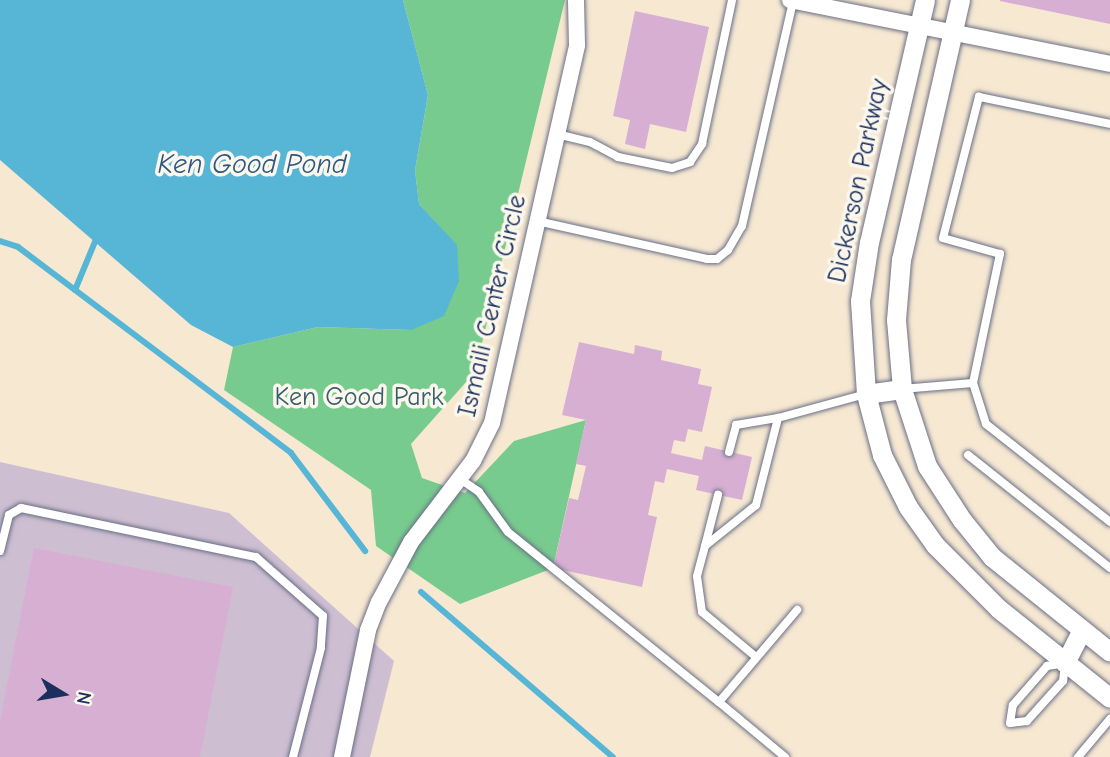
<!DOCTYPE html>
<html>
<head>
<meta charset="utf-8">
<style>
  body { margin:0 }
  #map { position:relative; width:1110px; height:757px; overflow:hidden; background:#f7e8d2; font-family:"Comic Neue",sans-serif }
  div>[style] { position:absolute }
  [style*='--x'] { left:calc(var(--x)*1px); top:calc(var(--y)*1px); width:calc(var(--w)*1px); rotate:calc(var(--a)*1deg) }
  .industrial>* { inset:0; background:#cebed2 }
  .green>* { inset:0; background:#78cb8e }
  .water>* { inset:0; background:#57b5d5 }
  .stream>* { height:6px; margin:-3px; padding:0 3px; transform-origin:3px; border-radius:3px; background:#57b5d5 }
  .building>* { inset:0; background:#d7afd3 }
  .roads { filter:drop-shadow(0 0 2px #687087) drop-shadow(0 0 2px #687087) }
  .service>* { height:8px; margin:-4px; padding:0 4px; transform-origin:4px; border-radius:4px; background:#fff }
  .minor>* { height:16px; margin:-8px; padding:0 8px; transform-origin:8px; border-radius:8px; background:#fff }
  .tertiary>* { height:19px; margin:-9.5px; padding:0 9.5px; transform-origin:9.5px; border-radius:9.5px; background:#fff }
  span { translate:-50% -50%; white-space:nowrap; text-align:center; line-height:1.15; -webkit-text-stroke:7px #fbf7ec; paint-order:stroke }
  .street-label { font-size:26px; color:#1b2f5e }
  .park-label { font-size:26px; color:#375e6c }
  .water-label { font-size:28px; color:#2d5782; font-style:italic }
  .north { position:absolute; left:28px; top:659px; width:70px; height:70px; -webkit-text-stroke:5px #fbf7ec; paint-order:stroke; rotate:101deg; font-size:19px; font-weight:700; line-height:28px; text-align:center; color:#1b2f5e }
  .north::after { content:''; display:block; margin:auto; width:24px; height:32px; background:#1b2f5e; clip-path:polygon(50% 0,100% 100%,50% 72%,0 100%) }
</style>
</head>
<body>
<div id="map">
  <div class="industrial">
    <i style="clip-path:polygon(0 462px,229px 513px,394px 661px,370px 757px,0 757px)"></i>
  </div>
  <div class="green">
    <i style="clip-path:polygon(403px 0,565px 0,475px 372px,411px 444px,422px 478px,465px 493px,514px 441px,586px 420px,553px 568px,460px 604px,376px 546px,371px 490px,224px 390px,233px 347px,318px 327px,411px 330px,457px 246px,419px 204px,415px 170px,428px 95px)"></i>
  </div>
  <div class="water">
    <i style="clip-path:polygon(0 0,403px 0,428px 95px,415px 170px,419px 204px,457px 245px,459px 281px,444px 316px,411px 330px,318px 327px,233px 347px,191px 325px,0 160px)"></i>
  </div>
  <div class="stream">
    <i style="--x:0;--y:241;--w:19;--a:18"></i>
    <i style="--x:18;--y:247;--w:342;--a:37"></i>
    <i style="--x:291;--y:453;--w:123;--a:52.9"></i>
    <i style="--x:75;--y:290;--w:57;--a:-67.5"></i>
    <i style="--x:421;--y:592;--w:253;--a:40.7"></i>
  </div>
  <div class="building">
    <i style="clip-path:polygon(1000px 0,1110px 0,1110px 24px,1000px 1px)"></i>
    <i style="clip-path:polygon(635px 11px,709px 27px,686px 132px,650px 124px,645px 149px,625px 144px,630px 120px,613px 116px)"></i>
    <i style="clip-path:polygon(579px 342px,634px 354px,635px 345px,662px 351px,661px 360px,701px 369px,698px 384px,712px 387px,702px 432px,688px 429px,685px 442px,674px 440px,671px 453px,702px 460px,705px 446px,752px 457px,742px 500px,696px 490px,699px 476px,667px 469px,664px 483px,655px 481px,648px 515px,657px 517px,642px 587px,553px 568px,569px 498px,578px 500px,586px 466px,576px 464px,586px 420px,562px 415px)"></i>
    <i style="clip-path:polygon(34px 548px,233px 587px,200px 757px,0 757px,0 721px)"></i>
  </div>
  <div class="roads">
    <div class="service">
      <i style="--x:557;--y:134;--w:34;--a:14"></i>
      <i style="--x:590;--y:142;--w:32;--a:28"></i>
      <i style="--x:618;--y:157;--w:55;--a:11.5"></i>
      <i style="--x:672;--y:168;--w:19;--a:-18"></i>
      <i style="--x:690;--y:162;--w:22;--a:-56"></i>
      <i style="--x:702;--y:144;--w:147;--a:-78.2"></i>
      <i style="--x:537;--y:221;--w:174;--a:12.6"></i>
      <i style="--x:707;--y:259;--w:10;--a:0"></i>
      <i style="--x:717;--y:259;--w:14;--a:-39"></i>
      <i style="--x:728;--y:250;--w:28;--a:-60"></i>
      <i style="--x:742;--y:226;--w:231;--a:-77.2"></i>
      <i style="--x:973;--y:383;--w:43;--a:72.4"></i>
      <i style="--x:986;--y:424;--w:158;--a:38.3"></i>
      <i style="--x:902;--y:389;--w:71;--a:-4.8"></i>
      <i style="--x:973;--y:383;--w:132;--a:-78.2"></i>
      <i style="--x:1000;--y:254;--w:59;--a:-164.3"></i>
      <i style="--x:943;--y:238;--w:146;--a:-75.7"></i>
      <i style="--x:979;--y:97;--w:134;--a:11.6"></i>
      <i style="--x:729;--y:452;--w:28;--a:-75"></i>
      <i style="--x:736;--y:425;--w:43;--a:-9.5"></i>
      <i style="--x:968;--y:455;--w:181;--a:38.5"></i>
      <i style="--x:460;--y:479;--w:23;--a:34"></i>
      <i style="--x:479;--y:492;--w:49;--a:54.1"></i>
      <i style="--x:508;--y:532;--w:271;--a:38.9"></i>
      <i style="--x:705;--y:546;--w:53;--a:-75.7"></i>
      <i style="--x:0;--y:551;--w:37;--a:-76"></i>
      <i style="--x:9;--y:515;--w:14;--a:-30"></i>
      <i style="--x:21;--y:508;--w:240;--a:11.8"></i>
      <i style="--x:256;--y:557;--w:89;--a:41.4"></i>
      <i style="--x:323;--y:616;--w:32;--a:94"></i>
      <i style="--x:321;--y:648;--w:113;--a:104.4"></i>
      <i style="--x:756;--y:657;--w:70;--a:-140.2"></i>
      <i style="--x:702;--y:612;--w:36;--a:-98"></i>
      <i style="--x:697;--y:576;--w:31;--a:-75"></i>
      <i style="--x:705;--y:546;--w:65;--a:-38.8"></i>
      <i style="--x:756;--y:505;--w:90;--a:-75.8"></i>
      <i style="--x:778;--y:418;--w:91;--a:-15.3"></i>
      <i style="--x:1065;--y:663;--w:18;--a:96"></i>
      <i style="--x:1063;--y:681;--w:54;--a:132"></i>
      <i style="--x:1027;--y:721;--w:17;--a:173"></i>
      <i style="--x:1010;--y:723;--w:18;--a:-81"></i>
      <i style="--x:1013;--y:705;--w:52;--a:-48.9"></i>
      <i style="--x:1047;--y:666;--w:18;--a:-9"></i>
      <i style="--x:785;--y:757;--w:86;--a:-140.2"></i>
      <i style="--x:719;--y:702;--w:121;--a:-49.7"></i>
      <i style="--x:1078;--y:757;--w:50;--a:-49.9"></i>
    </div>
    <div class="minor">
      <i style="--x:790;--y:0;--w:326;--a:11.3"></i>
      <i style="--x:342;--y:757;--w:130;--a:-78.4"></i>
      <i style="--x:368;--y:630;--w:30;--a:-69"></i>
      <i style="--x:379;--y:602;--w:68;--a:-61.9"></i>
      <i style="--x:411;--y:542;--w:102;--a:-52.6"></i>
      <i style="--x:473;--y:461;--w:42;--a:-63.4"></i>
      <i style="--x:492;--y:423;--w:387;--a:-77.3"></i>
      <i style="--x:577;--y:45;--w:45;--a:-91.3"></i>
    </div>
    <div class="tertiary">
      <i style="--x:925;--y:0;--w:248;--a:103"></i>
      <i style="--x:869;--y:242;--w:60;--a:98.7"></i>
      <i style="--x:860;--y:301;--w:93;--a:86.3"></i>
      <i style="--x:866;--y:394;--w:63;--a:75.3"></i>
      <i style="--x:882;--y:455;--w:58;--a:63.4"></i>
      <i style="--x:908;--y:507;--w:47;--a:54.6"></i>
      <i style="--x:935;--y:545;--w:91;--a:45"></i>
      <i style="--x:999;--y:609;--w:142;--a:38.7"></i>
      <i style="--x:960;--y:0;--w:266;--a:102.8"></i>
      <i style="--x:901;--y:259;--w:61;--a:94.7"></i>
      <i style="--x:896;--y:320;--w:69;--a:85"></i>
      <i style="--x:902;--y:389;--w:81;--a:72"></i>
      <i style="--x:927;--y:466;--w:64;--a:57.1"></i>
      <i style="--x:962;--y:520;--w:48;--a:51"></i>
      <i style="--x:992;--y:557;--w:151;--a:38.8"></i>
      <i style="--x:866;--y:394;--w:36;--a:-8"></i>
      <i style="--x:1065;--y:663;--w:37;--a:-63"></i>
    </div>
  </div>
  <div class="street-label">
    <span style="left:859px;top:181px;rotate:-78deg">Dickerson Parkway</span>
    <span style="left:493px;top:306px;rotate:-77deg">Ismaili Center Circle</span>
  </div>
  <div class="park-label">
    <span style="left:359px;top:398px">Ken Good Park</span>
  </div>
  <div class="water-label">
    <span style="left:252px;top:164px">Ken Good Pond</span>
  </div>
  <div class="north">N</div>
</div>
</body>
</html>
